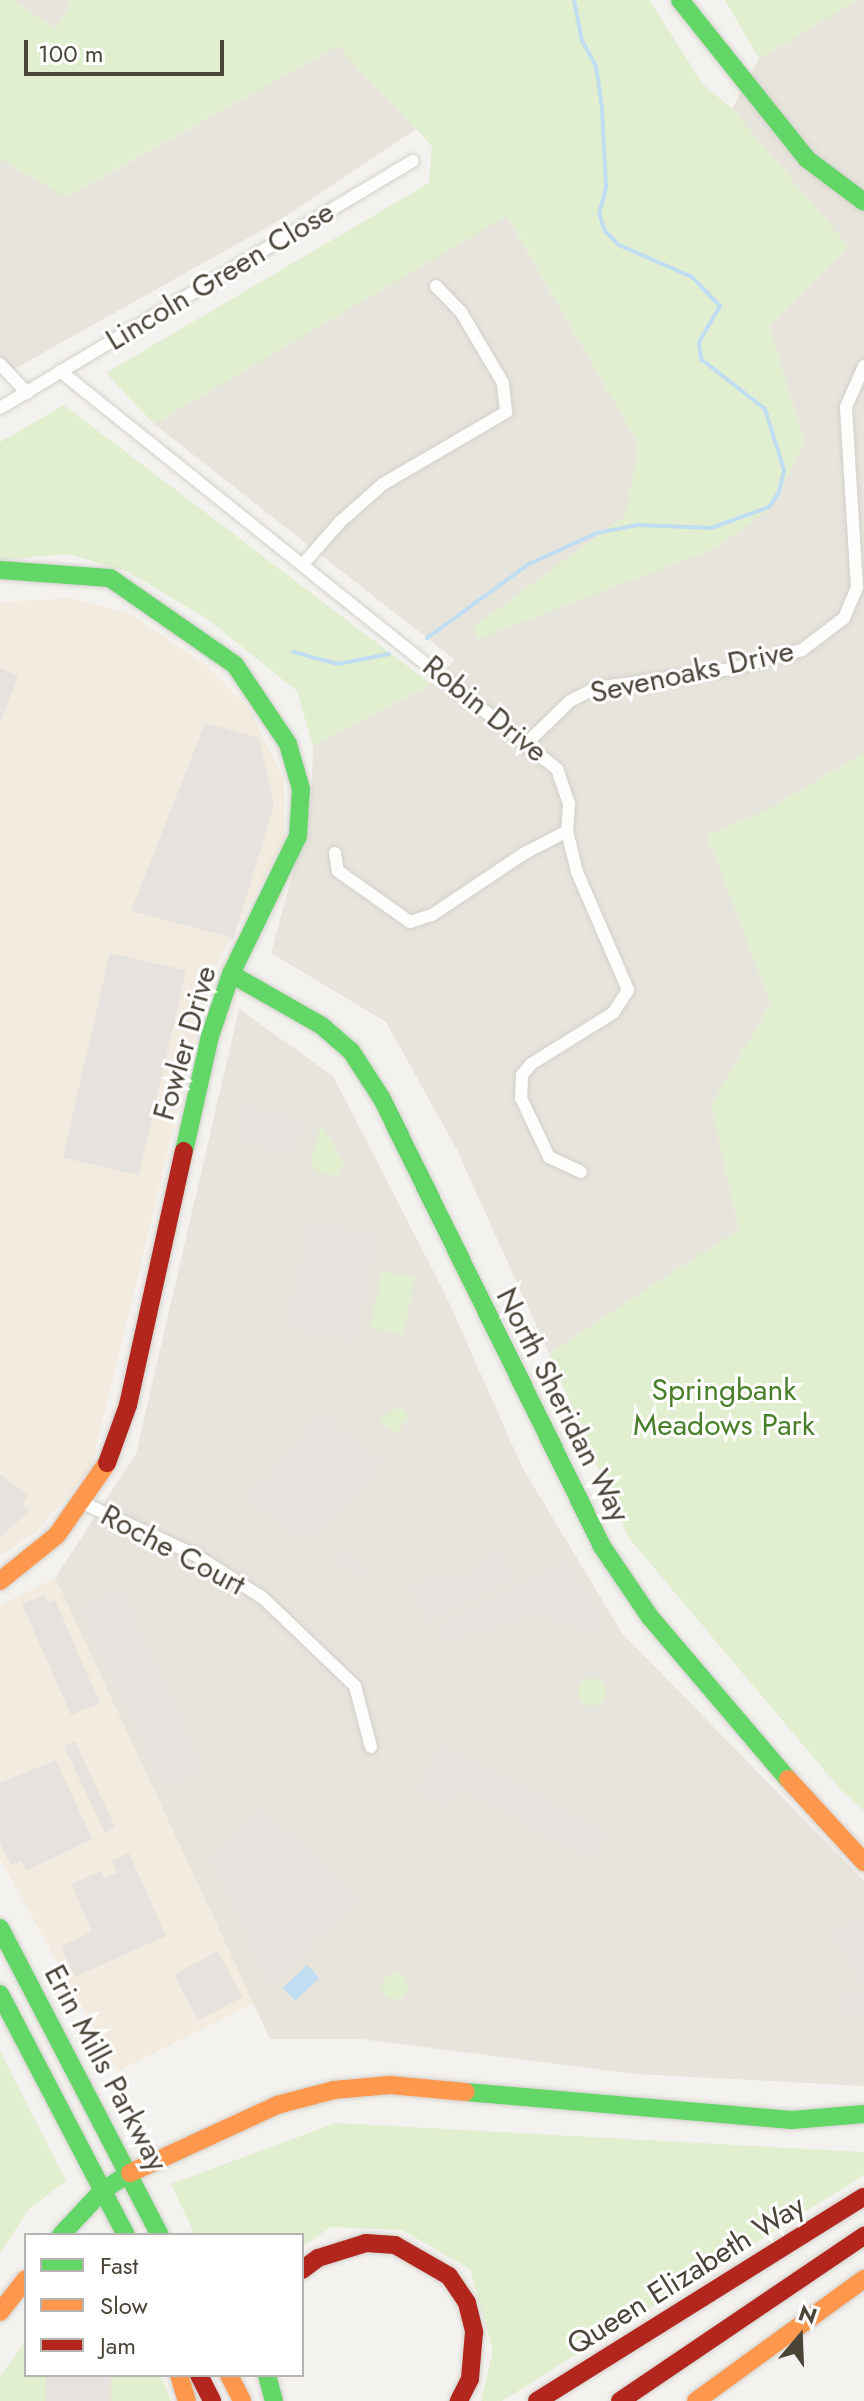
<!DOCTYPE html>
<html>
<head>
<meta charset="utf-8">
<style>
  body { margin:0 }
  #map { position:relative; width:864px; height:2401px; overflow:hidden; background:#f4f2ee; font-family:Jost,sans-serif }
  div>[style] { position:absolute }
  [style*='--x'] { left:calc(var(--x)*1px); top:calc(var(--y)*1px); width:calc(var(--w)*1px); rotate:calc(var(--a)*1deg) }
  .residential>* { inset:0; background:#e7e4dc }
  .commercial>* { inset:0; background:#f3ebdf }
  .green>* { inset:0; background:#e1eecf; transform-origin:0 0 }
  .round { border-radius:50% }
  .parking>* { inset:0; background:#e6e3df; transform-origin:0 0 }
  .water>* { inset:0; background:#c0ddf1; transform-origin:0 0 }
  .stream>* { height:4px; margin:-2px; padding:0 2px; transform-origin:2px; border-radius:2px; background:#c0ddf1 }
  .roads { filter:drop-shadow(0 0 2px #d2d0cb) drop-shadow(0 0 2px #d2d0cb) }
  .street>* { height:12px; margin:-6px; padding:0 6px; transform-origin:6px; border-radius:6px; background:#fdfdfc }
  .fast>* { height:18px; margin:-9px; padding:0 9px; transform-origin:9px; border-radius:9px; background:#63d668 }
  .slow>* { height:18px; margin:-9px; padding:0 9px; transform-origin:9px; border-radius:9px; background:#ff974d }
  .jam>* { height:18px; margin:-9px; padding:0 9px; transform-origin:9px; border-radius:9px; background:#b3261e }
  span { translate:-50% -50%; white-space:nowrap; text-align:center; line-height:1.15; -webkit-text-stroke:6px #fff; paint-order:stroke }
  .street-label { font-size:30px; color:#4b4439 }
  .park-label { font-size:30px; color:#4a7f2a }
  .legend { position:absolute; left:24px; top:2233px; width:280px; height:144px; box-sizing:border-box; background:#fff; border:2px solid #b7b4b0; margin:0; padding:10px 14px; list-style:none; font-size:24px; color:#4b4439 }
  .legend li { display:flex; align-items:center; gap:16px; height:40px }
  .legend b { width:40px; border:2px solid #b7b4b0 }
  .north { position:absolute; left:760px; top:2297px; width:80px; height:80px; -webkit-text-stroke:6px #fff; paint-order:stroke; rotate:19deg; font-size:22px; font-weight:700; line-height:32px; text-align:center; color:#4b4439 }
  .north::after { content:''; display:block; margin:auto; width:28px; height:36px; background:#4b4439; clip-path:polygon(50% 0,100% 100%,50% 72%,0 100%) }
  .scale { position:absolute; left:24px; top:40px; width:200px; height:36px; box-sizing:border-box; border:4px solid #4b4439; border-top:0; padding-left:10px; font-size:24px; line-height:28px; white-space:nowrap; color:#4b4439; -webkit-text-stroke:6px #fff; paint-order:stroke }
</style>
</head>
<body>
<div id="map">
  <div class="residential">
    <i style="clip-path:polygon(14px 0,73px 0,55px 29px)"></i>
    <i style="clip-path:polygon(857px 0,864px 0,864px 753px,765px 811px,707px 835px,771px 1004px,711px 1105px,739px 1229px,549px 1354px,457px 1150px,386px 1022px,271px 953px,311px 806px,313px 746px,431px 684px,455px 660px,154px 424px,506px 215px,639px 444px,626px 515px,474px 627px,478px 638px,716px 548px,805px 441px,768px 326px,849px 247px,732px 109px,759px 59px)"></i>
    <i style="clip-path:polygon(338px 46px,416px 129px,280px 220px,0 377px,0 159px,67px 197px)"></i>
    <i style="clip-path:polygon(239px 1009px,333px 1076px,446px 1296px,522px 1467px,622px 1633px,864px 1881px,864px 2086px,637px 2074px,361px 2039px,270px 2039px,55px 1578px,136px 1454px)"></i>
  </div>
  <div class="commercial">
    <i style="clip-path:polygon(72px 598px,130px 614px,206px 665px,251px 711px,284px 781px,285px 838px,210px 978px,91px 1469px,35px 1533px,0 1556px,0 602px)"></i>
    <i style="clip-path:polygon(55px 1578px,253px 2003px,118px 2071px,0 1859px,0 1605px)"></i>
  </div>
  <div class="green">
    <i style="clip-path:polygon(0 0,14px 0,55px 29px,73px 0,649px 0,703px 84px,732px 109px,849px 247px,768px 326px,805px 441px,771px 508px,716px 548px,478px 639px,473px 627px,626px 515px,639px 444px,507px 216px,154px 424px,106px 373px,429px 183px,432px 146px,338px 46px,66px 197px,0 159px)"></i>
    <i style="clip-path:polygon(725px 0,857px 0,759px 59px)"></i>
    <i style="clip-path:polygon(64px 405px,431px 684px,313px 746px,297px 691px,210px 621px,127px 571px,67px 554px,0 560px,0 442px)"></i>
    <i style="clip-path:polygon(864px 753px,864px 1811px,841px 1790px,628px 1537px,549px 1354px,739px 1229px,711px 1105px,771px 1004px,707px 835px,765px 811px)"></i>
    <i style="clip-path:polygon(321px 1124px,344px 1163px,337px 1176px,319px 1172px,310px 1163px)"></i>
    <i style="left:382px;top:1271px;width:34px;height:58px;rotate:12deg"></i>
    <i style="clip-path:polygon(400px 1406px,410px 1416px,396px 1434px,379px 1421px)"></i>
    <i class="round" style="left:578px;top:1678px;width:28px;height:28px"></i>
    <i class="round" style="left:382px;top:1973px;width:26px;height:26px"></i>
    <i style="clip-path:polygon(0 2050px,66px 2181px,29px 2209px,0 2253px)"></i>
    <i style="clip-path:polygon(336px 2123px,864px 2152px,864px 2175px,502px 2401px,481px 2401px,493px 2350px,470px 2269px,402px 2230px,331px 2227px,302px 2247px,302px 2235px,195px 2235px,171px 2184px)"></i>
    <i style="clip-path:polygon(26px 2341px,26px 2375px,161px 2375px,171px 2401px,0 2401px,0 2376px)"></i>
  </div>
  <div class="parking">
    <i style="clip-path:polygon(0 668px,18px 676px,0 724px)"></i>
    <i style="clip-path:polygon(205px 723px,259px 738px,274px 805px,234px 938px,131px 911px)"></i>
    <i style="left:110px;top:953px;width:78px;height:210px;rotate:13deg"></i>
    <i style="left:244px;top:1105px;width:62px;height:36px;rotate:14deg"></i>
    <i style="left:310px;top:1220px;width:70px;height:109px;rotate:13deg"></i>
    <i style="clip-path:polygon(323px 1411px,383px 1463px,317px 1539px,304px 1528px,294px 1538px,247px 1497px)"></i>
    <i style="clip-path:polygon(0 1474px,28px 1495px,22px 1504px,30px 1510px,0 1538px)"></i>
    <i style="left:339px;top:1548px;width:37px;height:13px;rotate:36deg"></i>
    <i style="clip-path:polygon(499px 1551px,513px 1581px,426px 1623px,410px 1587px,438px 1577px,473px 1579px,478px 1567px)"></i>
    <i style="clip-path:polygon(568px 1560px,598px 1614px,595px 1634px,537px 1615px,444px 1641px,437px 1627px)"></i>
    <i style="left:120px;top:1588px;width:201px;height:45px;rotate:65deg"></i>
    <i style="clip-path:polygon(44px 1595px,48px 1603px,55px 1600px,100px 1703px,71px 1715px,22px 1604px)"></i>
    <i style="left:75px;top:1741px;width:96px;height:12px;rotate:65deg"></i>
    <i style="clip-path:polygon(443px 1744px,608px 1833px,593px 1861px,460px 1789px,449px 1807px,418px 1790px)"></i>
    <i style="clip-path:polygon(56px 1760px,92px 1839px,26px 1871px,21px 1861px,11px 1865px,0 1843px,0 1783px)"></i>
    <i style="clip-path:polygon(262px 1808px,358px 1899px,272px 1989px,209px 1856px)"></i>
    <i style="clip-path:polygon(129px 1853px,166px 1936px,75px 1977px,61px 1946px,92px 1932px,71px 1884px,101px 1871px,104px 1878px,117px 1873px,112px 1861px)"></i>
    <i style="clip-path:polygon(863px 1920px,864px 1922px,864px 1987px,831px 1931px)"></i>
    <i style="left:218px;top:1951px;width:52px;height:50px;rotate:62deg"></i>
    <i style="left:864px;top:1989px;width:23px;height:27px;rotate:90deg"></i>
    <i style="left:46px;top:2375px;width:65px;height:27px"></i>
  </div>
  <div class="water">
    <i style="left:307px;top:1965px;width:18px;height:33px;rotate:47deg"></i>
  </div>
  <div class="stream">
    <i style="--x:427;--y:638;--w:126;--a:-36"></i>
    <i style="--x:529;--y:564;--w:75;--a:-24.5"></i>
    <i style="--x:597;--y:533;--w:41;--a:-11.3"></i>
    <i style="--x:637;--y:525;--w:74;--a:2.3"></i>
    <i style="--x:711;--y:528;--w:62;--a:-19.9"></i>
    <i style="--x:769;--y:507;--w:18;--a:-56"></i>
    <i style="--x:779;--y:492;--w:23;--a:-77"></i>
    <i style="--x:784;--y:470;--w:64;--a:-107.3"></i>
    <i style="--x:765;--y:409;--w:81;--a:-142"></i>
    <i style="--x:701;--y:359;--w:17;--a:-97"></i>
    <i style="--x:699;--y:342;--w:42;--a:-59.7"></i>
    <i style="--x:720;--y:306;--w:40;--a:-134"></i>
    <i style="--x:692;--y:277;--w:80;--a:-156.3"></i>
    <i style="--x:619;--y:245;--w:20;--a:-135"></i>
    <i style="--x:605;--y:231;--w:18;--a:-109"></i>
    <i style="--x:599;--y:214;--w:28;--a:-75"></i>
    <i style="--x:606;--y:187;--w:80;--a:-92.9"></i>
    <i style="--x:602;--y:107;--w:41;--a:-98.3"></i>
    <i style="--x:596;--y:66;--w:29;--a:-119"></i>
    <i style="--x:582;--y:41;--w:42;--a:-101"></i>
    <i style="--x:293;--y:652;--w:47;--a:14.9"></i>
    <i style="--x:338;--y:664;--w:52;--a:-11.1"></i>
  </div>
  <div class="roads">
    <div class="street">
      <i style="--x:0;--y:364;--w:40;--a:47"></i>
      <i style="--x:60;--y:371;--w:637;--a:38.69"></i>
      <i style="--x:557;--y:769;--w:37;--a:71"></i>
      <i style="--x:569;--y:804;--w:27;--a:94"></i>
      <i style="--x:567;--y:831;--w:42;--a:76.3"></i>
      <i style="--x:577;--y:872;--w:129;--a:66.6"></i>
      <i style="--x:628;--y:990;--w:27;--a:123"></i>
      <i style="--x:613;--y:1013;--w:97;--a:148.1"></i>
      <i style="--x:531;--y:1064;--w:14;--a:129"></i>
      <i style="--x:522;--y:1075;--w:23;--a:92"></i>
      <i style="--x:521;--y:1098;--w:65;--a:64.6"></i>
      <i style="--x:549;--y:1157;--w:35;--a:25"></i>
      <i style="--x:0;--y:408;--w:481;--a:-30.9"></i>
      <i style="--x:303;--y:564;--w:56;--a:-48.6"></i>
      <i style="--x:340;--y:522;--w:57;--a:-41.5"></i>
      <i style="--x:383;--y:484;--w:143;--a:-30.3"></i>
      <i style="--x:506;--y:412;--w:29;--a:-96"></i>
      <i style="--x:503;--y:383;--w:82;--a:-120.6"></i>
      <i style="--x:461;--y:312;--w:36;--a:-134"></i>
      <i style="--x:529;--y:741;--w:57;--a:-44.3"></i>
      <i style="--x:570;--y:701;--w:29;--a:-27"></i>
      <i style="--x:596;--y:688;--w:136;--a:-8"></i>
      <i style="--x:731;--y:669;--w:73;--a:-15"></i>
      <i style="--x:802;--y:650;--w:53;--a:-37.3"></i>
      <i style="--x:844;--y:618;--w:33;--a:-67"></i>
      <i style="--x:857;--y:588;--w:181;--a:-93.5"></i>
      <i style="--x:846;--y:407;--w:45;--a:-66.3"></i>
      <i style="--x:335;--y:853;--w:18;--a:81"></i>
      <i style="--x:338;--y:871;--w:88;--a:35.3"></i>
      <i style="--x:410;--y:922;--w:23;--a:-18"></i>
      <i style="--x:432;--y:915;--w:112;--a:-33.7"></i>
      <i style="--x:525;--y:853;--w:47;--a:-27.6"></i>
      <i style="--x:83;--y:1503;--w:126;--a:24.9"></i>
      <i style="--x:197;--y:1556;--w:78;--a:32.5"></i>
      <i style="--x:263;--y:1598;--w:127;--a:43.7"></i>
      <i style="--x:355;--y:1686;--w:63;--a:75.3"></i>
    </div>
    <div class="fast">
      <i style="--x:680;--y:0;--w:203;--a:51.4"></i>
      <i style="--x:807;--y:159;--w:71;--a:37"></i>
      <i style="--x:0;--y:570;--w:110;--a:4.2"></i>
      <i style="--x:110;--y:578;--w:152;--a:34.8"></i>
      <i style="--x:235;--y:665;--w:95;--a:56.1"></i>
      <i style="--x:288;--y:744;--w:47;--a:73.9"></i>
      <i style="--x:301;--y:789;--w:47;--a:93.7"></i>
      <i style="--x:298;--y:836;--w:153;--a:115.9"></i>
      <i style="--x:231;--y:974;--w:65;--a:108.7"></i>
      <i style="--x:210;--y:1036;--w:118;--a:102.7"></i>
      <i style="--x:231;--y:974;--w:105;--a:29.7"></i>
      <i style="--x:322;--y:1026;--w:38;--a:41"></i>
      <i style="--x:351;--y:1051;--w:57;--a:57.1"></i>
      <i style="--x:382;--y:1099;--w:497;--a:63.8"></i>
      <i style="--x:601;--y:1545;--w:87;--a:55.8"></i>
      <i style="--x:650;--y:1617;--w:213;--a:49.6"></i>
      <i style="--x:0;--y:1928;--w:346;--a:62.5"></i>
      <i style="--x:0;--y:1994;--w:272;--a:62.4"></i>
      <i style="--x:466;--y:2092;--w:327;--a:4.9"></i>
      <i style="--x:792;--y:2120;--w:72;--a:-4.8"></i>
      <i style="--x:61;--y:2235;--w:60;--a:-47"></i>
      <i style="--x:102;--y:2191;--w:33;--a:-33"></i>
      <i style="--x:267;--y:2375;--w:27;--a:75"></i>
    </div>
    <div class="slow">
      <i style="--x:0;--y:1581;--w:73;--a:-38.9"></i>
      <i style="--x:57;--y:1535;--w:88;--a:-55.2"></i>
      <i style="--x:788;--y:1779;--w:113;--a:47.5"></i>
      <i style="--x:130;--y:2173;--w:162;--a:-24.8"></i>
      <i style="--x:277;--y:2105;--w:59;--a:-14.7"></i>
      <i style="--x:334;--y:2090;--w:56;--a:-5.1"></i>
      <i style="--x:390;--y:2085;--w:76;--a:5.3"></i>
      <i style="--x:0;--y:2312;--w:42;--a:-51.8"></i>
      <i style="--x:179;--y:2375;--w:27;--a:73"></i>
      <i style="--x:229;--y:2375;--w:29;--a:63"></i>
      <i style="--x:696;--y:2401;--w:208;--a:-36"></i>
    </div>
    <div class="jam">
      <i style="--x:107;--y:1463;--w:62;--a:-70.1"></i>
      <i style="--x:128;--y:1405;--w:260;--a:-77.6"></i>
      <i style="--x:302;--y:2270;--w:20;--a:-37"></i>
      <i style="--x:318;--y:2258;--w:50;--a:-17.4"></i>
      <i style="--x:366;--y:2243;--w:29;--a:4"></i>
      <i style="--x:395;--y:2245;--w:62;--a:29.9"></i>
      <i style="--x:449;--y:2276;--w:32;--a:56"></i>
      <i style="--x:467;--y:2303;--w:30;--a:76"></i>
      <i style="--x:474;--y:2332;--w:47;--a:94.9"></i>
      <i style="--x:470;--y:2379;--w:25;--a:117"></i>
      <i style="--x:199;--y:2375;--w:29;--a:63"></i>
      <i style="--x:537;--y:2401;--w:385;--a:-32"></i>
      <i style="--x:620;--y:2401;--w:295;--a:-34.1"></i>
    </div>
  </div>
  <div class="street-label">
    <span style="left:220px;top:276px;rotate:-31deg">Lincoln Green Close</span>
    <span style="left:692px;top:672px;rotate:-12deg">Sevenoaks Drive</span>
    <span style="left:485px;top:709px;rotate:39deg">Robin Drive</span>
    <span style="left:185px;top:1043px;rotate:-74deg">Fowler Drive</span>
    <span style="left:563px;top:1405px;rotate:63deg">North Sheridan Way</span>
    <span style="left:173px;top:1550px;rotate:28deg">Roche Court</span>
    <span style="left:106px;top:2068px;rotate:62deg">Erin Mills Parkway</span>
    <span style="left:686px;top:2275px;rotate:-32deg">Queen Elizabeth Way</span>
  </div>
  <div class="park-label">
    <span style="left:724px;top:1407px">Springbank<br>Meadows Park</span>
  </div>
  <ul class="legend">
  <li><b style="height:10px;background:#63d668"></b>Fast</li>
  <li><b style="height:10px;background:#ff974d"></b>Slow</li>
  <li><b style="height:10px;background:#b3261e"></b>Jam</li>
  </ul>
  <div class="north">N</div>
  <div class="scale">100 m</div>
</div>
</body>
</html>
